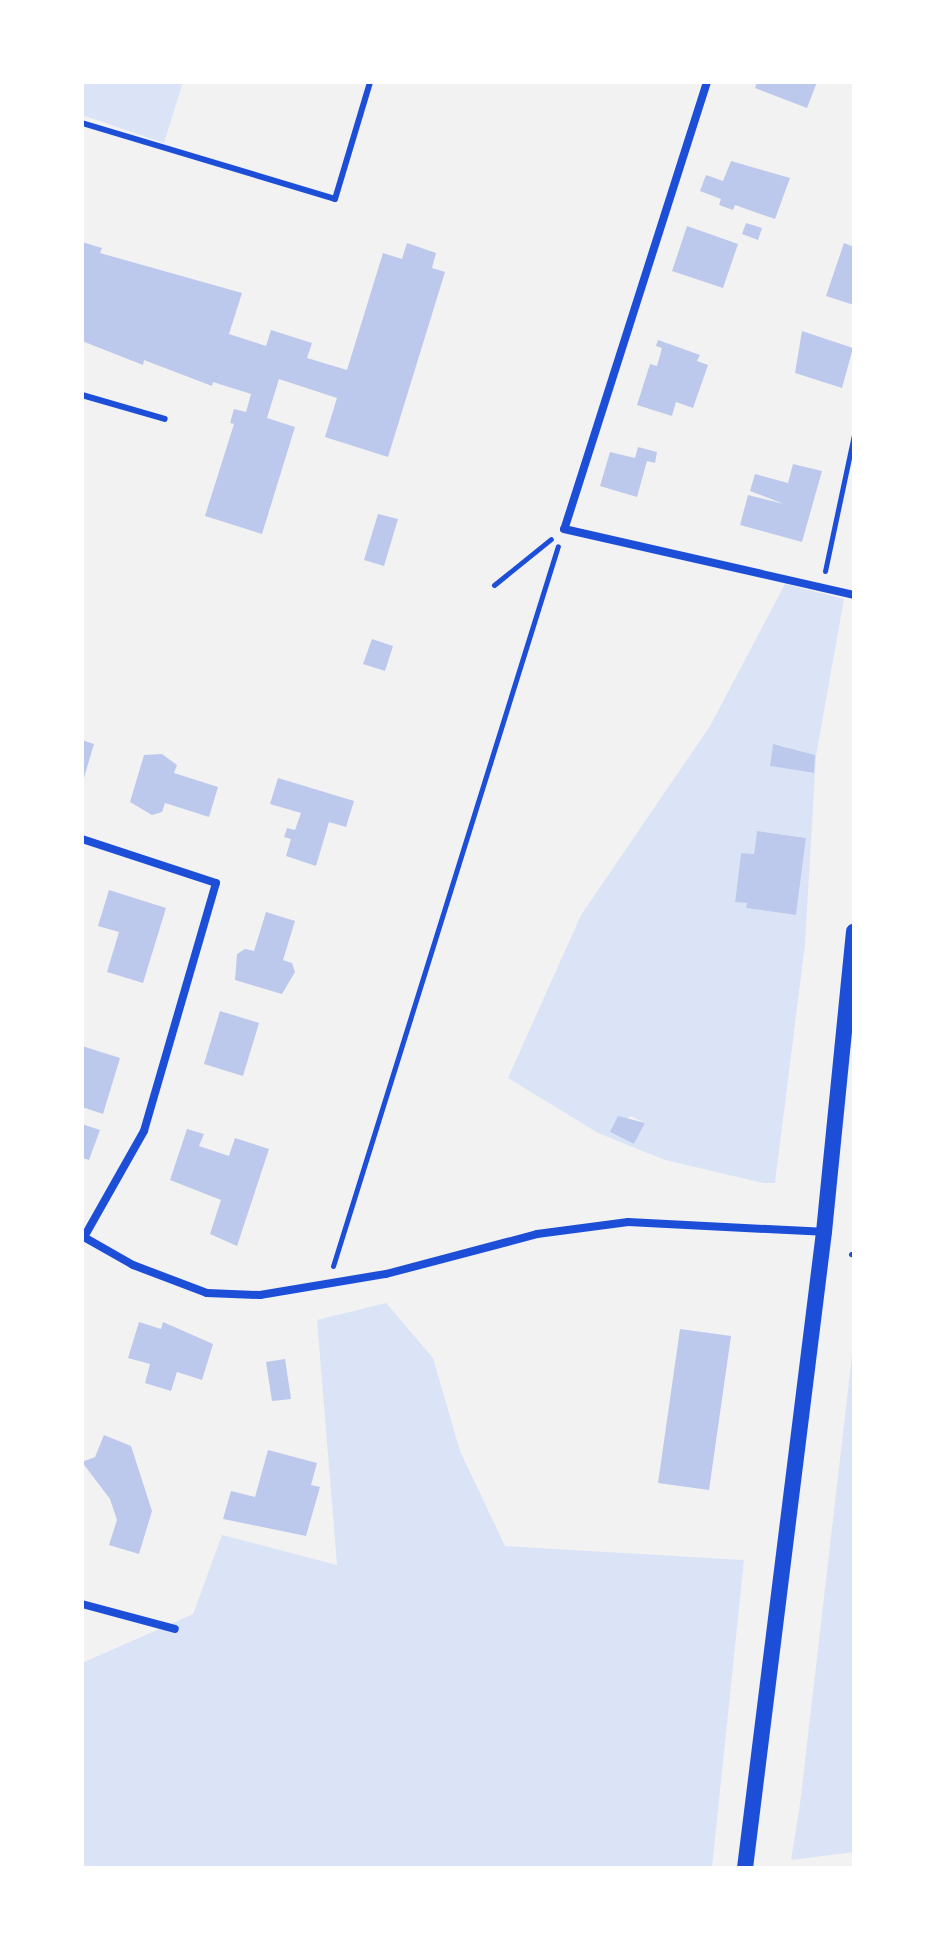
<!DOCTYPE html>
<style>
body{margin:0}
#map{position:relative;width:936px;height:1950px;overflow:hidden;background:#f2f2f2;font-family:"Open Sans",sans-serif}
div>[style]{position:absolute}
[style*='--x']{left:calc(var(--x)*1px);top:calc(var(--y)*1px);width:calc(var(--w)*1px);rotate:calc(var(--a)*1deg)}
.green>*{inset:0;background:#dbe4f7}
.building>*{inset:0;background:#bdc9ec}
.path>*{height:5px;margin:-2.5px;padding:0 2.5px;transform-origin:2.5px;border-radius:2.5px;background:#1d4ed8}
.service>*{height:6px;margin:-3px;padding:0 3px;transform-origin:3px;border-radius:3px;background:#1d4ed8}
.minor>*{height:8px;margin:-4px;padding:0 4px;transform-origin:4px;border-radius:4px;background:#1d4ed8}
.secondary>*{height:16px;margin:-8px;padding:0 8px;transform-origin:8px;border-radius:8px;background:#1d4ed8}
span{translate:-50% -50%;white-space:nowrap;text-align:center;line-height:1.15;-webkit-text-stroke:8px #fff;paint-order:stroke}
.frame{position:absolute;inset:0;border:84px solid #fff;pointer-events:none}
</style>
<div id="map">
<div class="green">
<i style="clip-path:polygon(82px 82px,183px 82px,164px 143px,82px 115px)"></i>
<i style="clip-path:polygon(evenodd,785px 584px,844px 599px,816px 756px,805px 944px,775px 1183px,763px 1183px,665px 1160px,598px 1133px,508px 1078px,581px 915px,710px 726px,785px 584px,773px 745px,787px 747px,813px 773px,770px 766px,773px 745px,785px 584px,757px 831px,806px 838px,796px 915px,747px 908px,747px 903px,735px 901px,741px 853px,754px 854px,757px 831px,785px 584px,631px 1116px,645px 1123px,634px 1144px,610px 1132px,631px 1116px)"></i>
<i style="clip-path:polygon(386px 1303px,433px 1358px,460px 1451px,505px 1546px,744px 1560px,712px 1868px,82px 1868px,82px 1663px,193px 1614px,222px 1535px,337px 1565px,317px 1320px)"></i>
<i style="clip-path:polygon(854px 1338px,854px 1852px,791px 1860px,800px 1804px)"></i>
</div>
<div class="building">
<i style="clip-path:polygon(757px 82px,817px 82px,807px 108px,755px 88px)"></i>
<i style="clip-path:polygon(731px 161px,790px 178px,775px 219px,735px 205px,733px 210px,719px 205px,721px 199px,700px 191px,706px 175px,723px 181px)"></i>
<i style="clip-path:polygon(746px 223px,762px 228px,758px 240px,742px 234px)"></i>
<i style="clip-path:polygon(687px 226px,738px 244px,723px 288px,672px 271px)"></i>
<i style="clip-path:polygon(82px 242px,102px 248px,100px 253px,242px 293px,229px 334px,266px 346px,271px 330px,312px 343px,307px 358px,347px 370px,383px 253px,402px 259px,407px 243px,436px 253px,432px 268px,445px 272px,388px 457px,325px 437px,337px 398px,279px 379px,267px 418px,295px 427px,262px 534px,205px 516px,234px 424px,230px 423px,234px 409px,246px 412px,251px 394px,213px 382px,212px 386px,144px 360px,143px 365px,82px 341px)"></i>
<i style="clip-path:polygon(844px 243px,854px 247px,854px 305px,826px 296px)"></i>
<i style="clip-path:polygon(802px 331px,853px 348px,842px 388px,795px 373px)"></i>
<i style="clip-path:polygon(658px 340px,700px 355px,697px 361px,708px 365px,693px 408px,676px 402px,672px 416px,637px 405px,650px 364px,657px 366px,662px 348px,656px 346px)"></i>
<i style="clip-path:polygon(638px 447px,657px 452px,655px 463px,647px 461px,637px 497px,600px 486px,610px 452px,635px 458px)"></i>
<i style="clip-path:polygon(793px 464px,822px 471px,802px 542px,740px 525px,748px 495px,784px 504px,750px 491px,755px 474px,788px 483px)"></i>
<i style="clip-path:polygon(378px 514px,398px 519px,384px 566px,364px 560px)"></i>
<i style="clip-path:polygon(372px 639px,393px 646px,385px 671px,363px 664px)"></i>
<i style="clip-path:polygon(82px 740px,94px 744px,83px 781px,82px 780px)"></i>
<i style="clip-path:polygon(773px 744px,815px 755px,814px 773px,770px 766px)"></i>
<i style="clip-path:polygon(162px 754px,177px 765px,174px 773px,218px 787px,209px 817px,165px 803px,162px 812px,152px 815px,130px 802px,144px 755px)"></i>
<i style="clip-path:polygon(278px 778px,354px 801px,346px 827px,329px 822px,316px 866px,286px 856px,291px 839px,284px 837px,287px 828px,295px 830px,301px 813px,270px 804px)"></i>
<i style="clip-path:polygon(757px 831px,806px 838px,796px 915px,746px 908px,747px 903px,735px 902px,741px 853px,754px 854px)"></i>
<i style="clip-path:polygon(109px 890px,166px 908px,143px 983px,107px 972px,119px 932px,98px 926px)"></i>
<i style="clip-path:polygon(266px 912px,295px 921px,283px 960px,292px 963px,295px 972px,282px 994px,235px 980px,237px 954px,245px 949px,254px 951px)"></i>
<i style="clip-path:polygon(220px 1011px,259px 1023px,243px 1076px,204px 1064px)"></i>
<i style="clip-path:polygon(82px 1046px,120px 1058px,103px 1114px,82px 1107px)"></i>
<i style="clip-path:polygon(618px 1116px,645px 1123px,634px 1144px,610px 1132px)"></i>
<i style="clip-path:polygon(82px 1124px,100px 1130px,89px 1160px,82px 1158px)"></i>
<i style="clip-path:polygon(187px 1129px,204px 1134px,199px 1146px,229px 1156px,235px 1138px,269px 1149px,237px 1246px,210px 1234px,221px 1200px,170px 1180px)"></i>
<i style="clip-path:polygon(139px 1322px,161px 1329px,163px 1322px,213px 1344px,202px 1380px,177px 1372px,171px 1391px,145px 1383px,150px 1364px,128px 1358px)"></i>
<i style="clip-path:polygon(680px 1329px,731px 1336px,709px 1490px,658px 1483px)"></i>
<i style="clip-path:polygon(285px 1359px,291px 1399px,272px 1401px,266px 1362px)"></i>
<i style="clip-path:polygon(104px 1435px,131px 1446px,152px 1511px,139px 1554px,109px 1545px,117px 1520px,110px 1499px,82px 1462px,95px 1457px)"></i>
<i style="clip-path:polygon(268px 1450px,317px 1463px,311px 1485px,320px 1487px,306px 1536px,223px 1519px,231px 1491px,255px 1497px)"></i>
</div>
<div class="path">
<i style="--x:825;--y:571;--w:139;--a:-78"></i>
<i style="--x:494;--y:585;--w:73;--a:-38.9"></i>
<i style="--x:851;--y:1254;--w:3;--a:18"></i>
<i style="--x:333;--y:1266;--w:754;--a:-72.65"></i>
</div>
<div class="service">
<i style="--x:82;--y:123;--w:264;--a:16.7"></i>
<i style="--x:335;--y:199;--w:122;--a:-73.3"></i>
<i style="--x:82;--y:395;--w:86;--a:16.1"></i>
</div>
<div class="minor">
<i style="--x:707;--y:82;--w:469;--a:107.7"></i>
<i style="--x:564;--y:529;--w:297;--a:12.8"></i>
<i style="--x:82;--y:839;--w:141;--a:18.2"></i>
<i style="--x:216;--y:883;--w:258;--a:106.2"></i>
<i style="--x:144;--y:1131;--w:122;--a:119.5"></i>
<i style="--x:82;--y:1236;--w:59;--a:29.6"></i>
<i style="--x:133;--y:1265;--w:79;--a:20.7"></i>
<i style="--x:207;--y:1293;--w:53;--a:2.2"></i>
<i style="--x:260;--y:1295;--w:128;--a:-9.5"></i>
<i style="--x:386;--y:1274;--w:156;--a:-14.8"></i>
<i style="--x:537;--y:1234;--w:92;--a:-7.5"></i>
<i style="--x:628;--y:1222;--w:195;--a:2.9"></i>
<i style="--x:82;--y:1604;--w:96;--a:15"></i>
</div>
<div class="secondary">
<i style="--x:745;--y:1868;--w:641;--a:-82.92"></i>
<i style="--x:824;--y:1232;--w:302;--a:-84.3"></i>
</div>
<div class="frame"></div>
</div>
